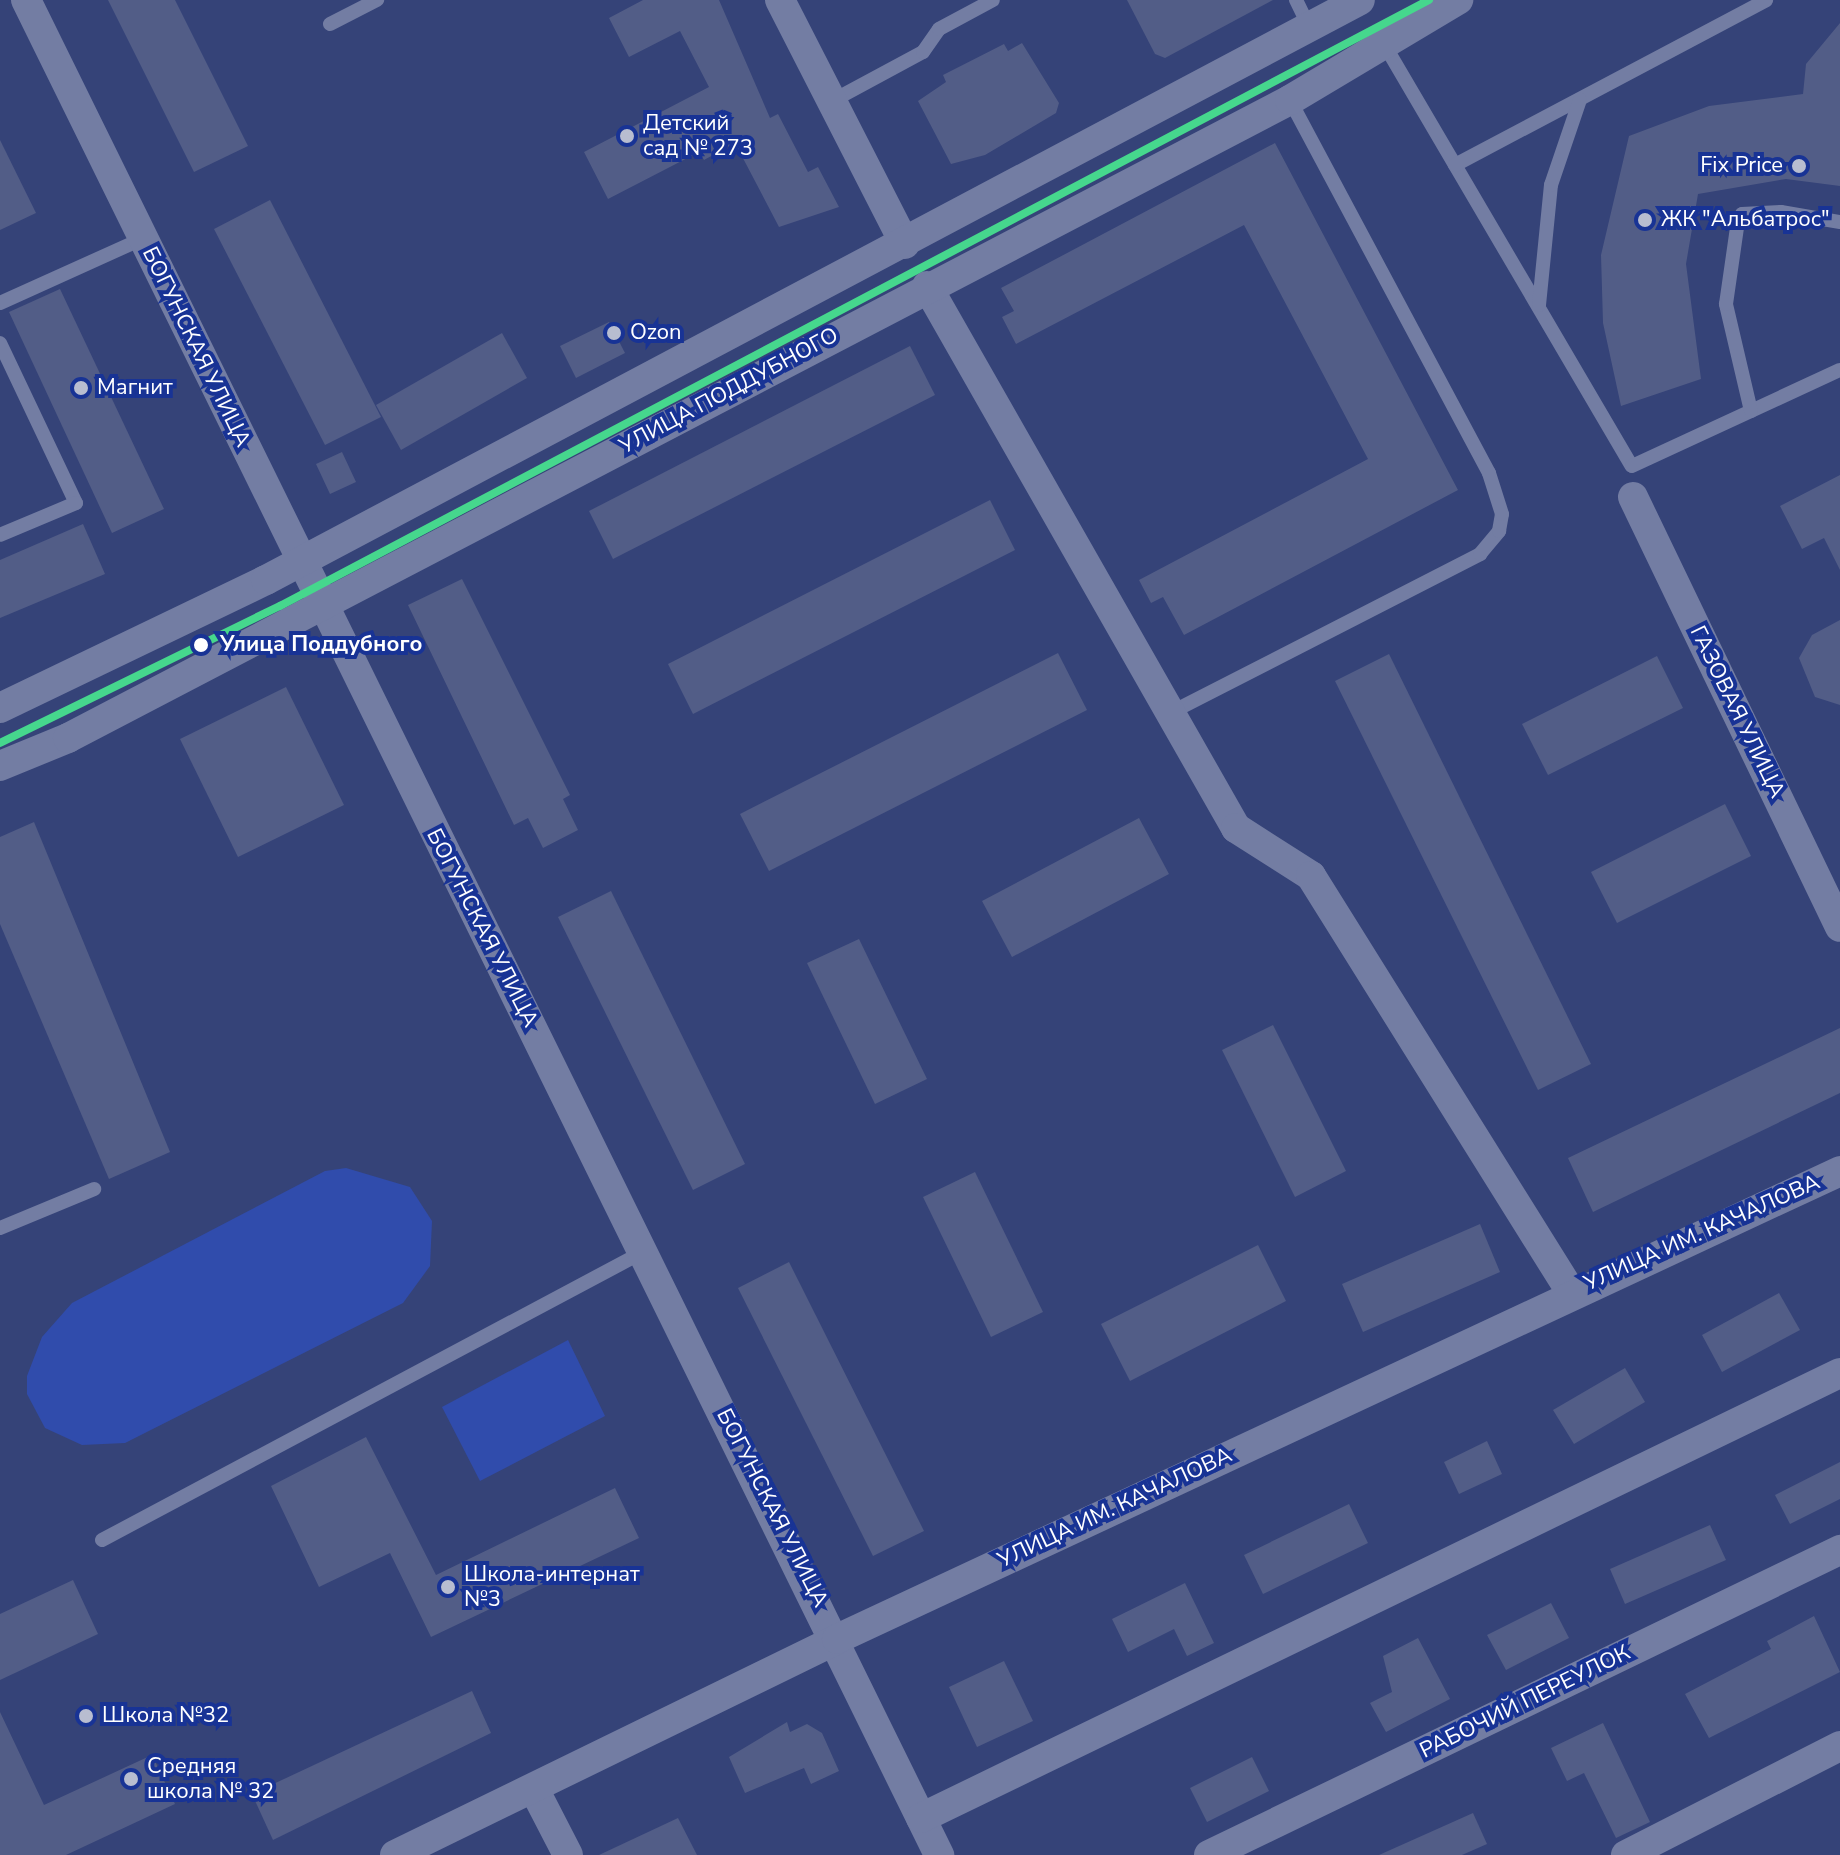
<!DOCTYPE html>
<meta charset="utf-8">
<style>
body{margin:0}
#map{position:relative;width:1840px;height:1855px;overflow:hidden;background:#354378;font-family:"Nunito Sans",sans-serif}
div>[style]{position:absolute}
[style*='--x']{left:calc(var(--x)*1px);top:calc(var(--y)*1px);width:calc(var(--w)*1px);rotate:calc(var(--a)*1deg)}
.green>*{inset:0;background:#304cac}
.building>*{inset:0;background:#525d87}
.service>*{height:14px;margin:-7px;padding:0 7px;transform-origin:7px;border-radius:7px;background:#737da3}
.minor>*{height:30px;margin:-15px;padding:0 15px;transform-origin:15px;border-radius:15px;background:#737da3}
.tram-1>*{height:8px;margin:-4px;padding:0 4px;transform-origin:4px;border-radius:4px;background:#46d78d}
.dots>*{width:22px;height:22px;translate:-50% -50%;box-sizing:border-box;border:4px solid #183395;border-radius:50%}
span{translate:-50% -50%;white-space:nowrap;text-align:center;line-height:1.15;-webkit-text-stroke:8px #183395;paint-order:stroke}
.poi-label{font-size:22px;color:#fff}
.left{translate:0 -50%;text-align:left}
.right{translate:-100% -50%;text-align:right}
.street-label{font-size:22px;color:#fff}
.stop-label{font-size:22px;color:#fff;font-weight:700}
</style>
<div id="map">
<div class="green">
<i style="clip-path:polygon(346px 1168px,410px 1187px,432px 1221px,430px 1266px,403px 1303px,125px 1443px,82px 1445px,45px 1428px,27px 1394px,27px 1376px,42px 1337px,72px 1303px,325px 1171px)"></i>
<i style="clip-path:polygon(568px 1340px,605px 1416px,480px 1481px,442px 1407px)"></i>
</div>
<div class="building">
<i style="clip-path:polygon(108px 0,175px 0,248px 146px,194px 172px)"></i>
<i style="clip-path:polygon(643px 0,719px 0,770px 118px,778px 114px,808px 172px,818px 167px,839px 207px,779px 227px,735px 143px,704px 160px,699px 152px,608px 199px,584px 152px,709px 87px,680px 31px,629px 57px,609px 18px)"></i>
<i style="clip-path:polygon(1127px 0,1273px 0,1165px 58px,1155px 54px)"></i>
<i style="clip-path:polygon(1840px 23px,1840px 186px,1786px 179px,1698px 194px,1686px 264px,1701px 379px,1621px 406px,1603px 323px,1601px 255px,1629px 136px,1709px 106px,1803px 94px,1806px 64px)"></i>
<i style="clip-path:polygon(1022px 43px,1059px 103px,1056px 113px,985px 155px,951px 164px,918px 101px,946px 82px,943px 75px,1004px 44px,1008px 51px)"></i>
<i style="clip-path:polygon(0 140px,36px 213px,0 230px)"></i>
<i style="clip-path:polygon(1275px 143px,1458px 490px,1184px 635px,1163px 597px,1151px 603px,1139px 580px,1368px 459px,1244px 225px,1016px 344px,1002px 317px,1014px 311px,1001px 288px)"></i>
<i style="clip-path:polygon(270px 200px,381px 417px,325px 445px,214px 229px)"></i>
<i style="clip-path:polygon(60px 289px,164px 509px,112px 533px,9px 312px)"></i>
<i style="clip-path:polygon(609px 322px,625px 353px,576px 378px,560px 346px)"></i>
<i style="clip-path:polygon(502px 333px,527px 378px,401px 450px,376px 405px)"></i>
<i style="clip-path:polygon(910px 346px,935px 395px,613px 559px,589px 511px)"></i>
<i style="clip-path:polygon(342px 452px,356px 482px,330px 494px,316px 464px)"></i>
<i style="clip-path:polygon(1840px 475px,1840px 570px,1824px 538px,1802px 549px,1780px 506px)"></i>
<i style="clip-path:polygon(990px 500px,1015px 550px,693px 714px,668px 664px)"></i>
<i style="clip-path:polygon(83px 524px,105px 574px,0 618px,0 560px)"></i>
<i style="clip-path:polygon(462px 579px,570px 795px,563px 799px,578px 830px,543px 848px,528px 818px,514px 825px,408px 605px)"></i>
<i style="clip-path:polygon(1840px 620px,1840px 705px,1815px 697px,1799px 658px,1812px 635px)"></i>
<i style="clip-path:polygon(1058px 653px,1087px 710px,769px 871px,740px 814px)"></i>
<i style="clip-path:polygon(1389px 654px,1591px 1064px,1538px 1090px,1335px 681px)"></i>
<i style="clip-path:polygon(1657px 656px,1683px 708px,1548px 775px,1522px 724px)"></i>
<i style="clip-path:polygon(286px 687px,344px 805px,238px 857px,180px 739px)"></i>
<i style="clip-path:polygon(1725px 804px,1751px 856px,1617px 923px,1591px 872px)"></i>
<i style="clip-path:polygon(1139px 818px,1169px 874px,1012px 957px,982px 901px)"></i>
<i style="clip-path:polygon(34px 822px,170px 1152px,109px 1179px,0 924px,0 837px)"></i>
<i style="clip-path:polygon(611px 891px,745px 1164px,693px 1190px,558px 917px)"></i>
<i style="clip-path:polygon(859px 939px,927px 1079px,875px 1104px,807px 963px)"></i>
<i style="clip-path:polygon(1273px 1025px,1346px 1171px,1295px 1197px,1222px 1050px)"></i>
<i style="clip-path:polygon(1840px 1028px,1840px 1093px,1593px 1212px,1568px 1158px)"></i>
<i style="clip-path:polygon(975px 1172px,1043px 1312px,991px 1337px,923px 1197px)"></i>
<i style="clip-path:polygon(1480px 1224px,1500px 1272px,1363px 1332px,1342px 1284px)"></i>
<i style="clip-path:polygon(1258px 1245px,1286px 1301px,1130px 1381px,1101px 1324px)"></i>
<i style="clip-path:polygon(789px 1262px,924px 1531px,873px 1556px,738px 1288px)"></i>
<i style="clip-path:polygon(1779px 1293px,1800px 1330px,1722px 1372px,1702px 1335px)"></i>
<i style="clip-path:polygon(1625px 1368px,1645px 1402px,1574px 1444px,1553px 1410px)"></i>
<i style="clip-path:polygon(366px 1437px,436px 1575px,615px 1488px,639px 1538px,431px 1637px,390px 1553px,319px 1587px,271px 1486px)"></i>
<i style="clip-path:polygon(1487px 1441px,1502px 1474px,1459px 1494px,1444px 1462px)"></i>
<i style="clip-path:polygon(1840px 1462px,1840px 1499px,1790px 1524px,1775px 1495px)"></i>
<i style="clip-path:polygon(1349px 1504px,1368px 1543px,1263px 1594px,1244px 1555px)"></i>
<i style="clip-path:polygon(1710px 1525px,1726px 1560px,1625px 1604px,1610px 1569px)"></i>
<i style="clip-path:polygon(73px 1580px,98px 1634px,0 1680px,0 1614px)"></i>
<i style="clip-path:polygon(1185px 1583px,1214px 1643px,1187px 1656px,1174px 1629px,1128px 1652px,1112px 1619px)"></i>
<i style="clip-path:polygon(1551px 1603px,1569px 1638px,1506px 1670px,1487px 1635px)"></i>
<i style="clip-path:polygon(1814px 1616px,1840px 1672px,1709px 1738px,1685px 1694px,1771px 1649px,1767px 1641px)"></i>
<i style="clip-path:polygon(1418px 1638px,1450px 1699px,1386px 1732px,1370px 1703px,1392px 1692px,1383px 1656px)"></i>
<i style="clip-path:polygon(1004px 1661px,1033px 1721px,977px 1747px,949px 1687px)"></i>
<i style="clip-path:polygon(472px 1691px,491px 1733px,273px 1840px,252px 1794px)"></i>
<i style="clip-path:polygon(0 1712px,44px 1805px,152px 1755px,175px 1804px,66px 1855px,0 1855px)"></i>
<i style="clip-path:polygon(787px 1722px,790px 1732px,807px 1724px,822px 1733px,839px 1771px,811px 1784px,804px 1768px,745px 1793px,729px 1757px)"></i>
<i style="clip-path:polygon(1603px 1723px,1650px 1822px,1616px 1838px,1584px 1773px,1567px 1781px,1551px 1748px)"></i>
<i style="clip-path:polygon(1252px 1757px,1269px 1791px,1207px 1822px,1190px 1788px)"></i>
<i style="clip-path:polygon(1473px 1813px,1487px 1844px,1462px 1855px,1379px 1855px)"></i>
<i style="clip-path:polygon(678px 1818px,697px 1855px,599px 1855px)"></i>
</div>
<div class="service">
<i style="--x:1296;--y:0;--w:30;--a:64"></i>
<i style="--x:330;--y:24;--w:53;--a:-27.1"></i>
<i style="--x:1384;--y:44;--w:489;--a:59.6"></i>
<i style="--x:1632;--y:466;--w:229;--a:-24.8"></i>
<i style="--x:832;--y:101;--w:103;--a:-28.3"></i>
<i style="--x:923;--y:52;--w:28;--a:-55"></i>
<i style="--x:939;--y:29;--w:61;--a:-28.2"></i>
<i style="--x:1455;--y:165;--w:352;--a:-27.9"></i>
<i style="--x:0;--y:303;--w:156;--a:-24.3"></i>
<i style="--x:1539;--y:305;--w:121;--a:-84.3"></i>
<i style="--x:1551;--y:185;--w:90;--a:-71.2"></i>
<i style="--x:0;--y:343;--w:177;--a:64.6"></i>
<i style="--x:76;--y:503;--w:82;--a:157.2"></i>
<i style="--x:1751;--y:411;--w:110;--a:-103.2"></i>
<i style="--x:1726;--y:304;--w:84;--a:-81.8"></i>
<i style="--x:1738;--y:221;--w:8;--a:-60"></i>
<i style="--x:1742;--y:214;--w:39;--a:-3"></i>
<i style="--x:1781;--y:212;--w:60;--a:9.6"></i>
<i style="--x:1168;--y:714;--w:351;--a:-27.1"></i>
<i style="--x:1480;--y:554;--w:30;--a:-50"></i>
<i style="--x:1499;--y:531;--w:17;--a:-80"></i>
<i style="--x:1502;--y:514;--w:43;--a:-107.6"></i>
<i style="--x:1489;--y:473;--w:423;--a:-118.1"></i>
<i style="--x:0;--y:1228;--w:102;--a:-22.5"></i>
<i style="--x:102;--y:1540;--w:613;--a:-28.03"></i>
</div>
<div class="minor">
<i style="--x:26;--y:0;--w:2068;--a:63.79"></i>
<i style="--x:780;--y:0;--w:274;--a:62.9"></i>
<i style="--x:927;--y:286;--w:624;--a:60.31"></i>
<i style="--x:1236;--y:828;--w:89;--a:32.6"></i>
<i style="--x:1311;--y:876;--w:491;--a:58"></i>
<i style="--x:1633;--y:497;--w:477;--a:64.3"></i>
<i style="--x:0;--y:708;--w:295;--a:-25.7"></i>
<i style="--x:266;--y:580;--w:1238;--a:-27.93"></i>
<i style="--x:0;--y:766;--w:74;--a:-22.4"></i>
<i style="--x:68;--y:738;--w:1379;--a:-27.57"></i>
<i style="--x:1290;--y:100;--w:196;--a:-30.8"></i>
<i style="--x:534;--y:1789;--w:74;--a:62.7"></i>
<i style="--x:921;--y:1818;--w:1021;--a:-25.84"></i>
<i style="--x:395;--y:1855;--w:492;--a:-26"></i>
<i style="--x:837;--y:1639;--w:1107;--a:-25.01"></i>
<i style="--x:1209;--y:1855;--w:701;--a:-25.8"></i>
<i style="--x:1626;--y:1855;--w:240;--a:-27"></i>
</div>
<div class="tram-1">
<i style="--x:0;--y:743;--w:312;--a:-26.1"></i>
<i style="--x:280;--y:606;--w:1299;--a:-27.81"></i>
</div>
<div class="dots">
<i style="left:627px;top:136px;background:#b8bdd0"></i>
<i style="left:1799px;top:166px;background:#b8bdd0"></i>
<i style="left:1645px;top:220px;background:#b8bdd0"></i>
<i style="left:614px;top:333px;background:#b8bdd0"></i>
<i style="left:81px;top:388px;background:#b8bdd0"></i>
<i style="left:201px;top:645px;background:#fff"></i>
<i style="left:448px;top:1587px;background:#b8bdd0"></i>
<i style="left:86px;top:1716px;background:#b8bdd0"></i>
<i style="left:131px;top:1779px;background:#b8bdd0"></i>
</div>
<div class="poi-label">
<span class="left" style="left:643px;top:136px">Детский<br>сад № 273</span>
<span class="right" style="left:1783px;top:166px">Fix Price</span>
<span class="left" style="left:1661px;top:220px">ЖК "Альбатрос"</span>
<span class="left" style="left:630px;top:333px">Ozon</span>
<span class="left" style="left:97px;top:388px">Магнит</span>
<span class="left" style="left:464px;top:1587px">Школа-интернат<br>№3</span>
<span class="left" style="left:102px;top:1716px">Школа №32</span>
<span class="left" style="left:147px;top:1779px">Средняя<br>школа № 32</span>
</div>
<div class="street-label">
<span style="left:196px;top:347px;rotate:64deg">БОГУНСКАЯ УЛИЦА</span>
<span style="left:729px;top:391px;rotate:-28deg">УЛИЦА ПОДДУБНОГО</span>
<span style="left:1737px;top:712px;rotate:64deg">ГАЗОВАЯ УЛИЦА</span>
<span style="left:482px;top:928px;rotate:63deg">БОГУНСКАЯ УЛИЦА</span>
<span style="left:1702px;top:1233px;rotate:-24deg">УЛИЦА ИМ. КАЧАЛОВА</span>
<span style="left:772px;top:1508px;rotate:63deg">БОГУНСКАЯ УЛИЦА</span>
<span style="left:1115px;top:1508px;rotate:-25deg">УЛИЦА ИМ. КАЧАЛОВА</span>
<span style="left:1525px;top:1702px;rotate:-26deg">РАБОЧИЙ ПЕРЕУЛОК</span>
</div>
<div class="stop-label">
<span class="left" style="left:220px;top:645px">Улица Поддубного</span>
</div>
</div>
